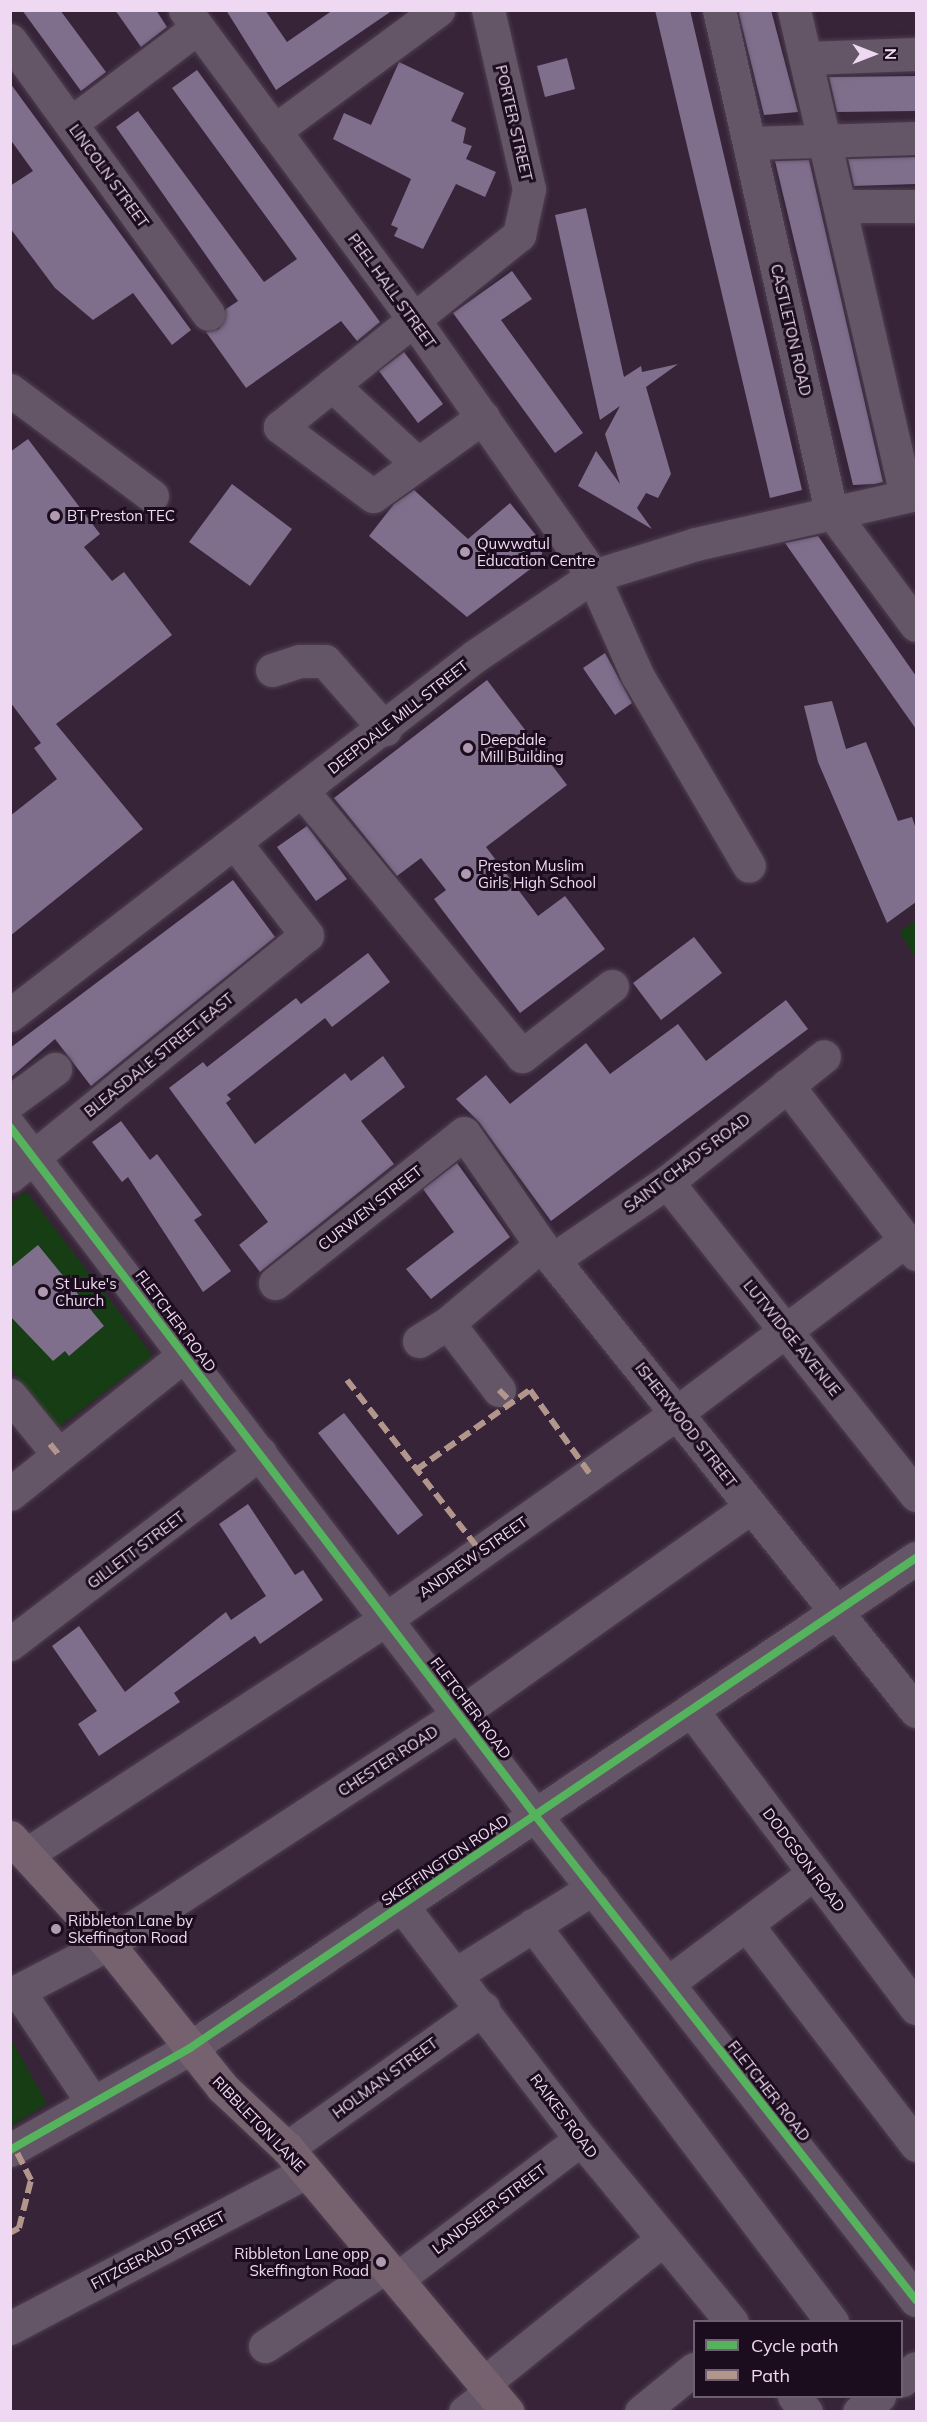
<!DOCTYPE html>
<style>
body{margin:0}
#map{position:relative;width:927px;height:2422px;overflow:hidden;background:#372439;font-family:Mulish,sans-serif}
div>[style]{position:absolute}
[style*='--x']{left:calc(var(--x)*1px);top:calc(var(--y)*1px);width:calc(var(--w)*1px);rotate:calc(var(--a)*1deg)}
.green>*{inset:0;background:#163d13}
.building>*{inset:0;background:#806e8d}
.roads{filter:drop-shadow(0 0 2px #4f3f51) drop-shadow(0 0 2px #4f3f51)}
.minor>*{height:33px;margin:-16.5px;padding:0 16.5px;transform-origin:16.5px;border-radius:16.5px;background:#645666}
.major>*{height:33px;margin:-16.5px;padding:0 16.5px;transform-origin:16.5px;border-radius:16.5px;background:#76626f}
.quiet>*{height:6px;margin-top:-3px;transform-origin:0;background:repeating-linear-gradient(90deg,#b2968c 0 12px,transparent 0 18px)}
.cycleway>*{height:8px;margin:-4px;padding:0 4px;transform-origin:4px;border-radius:4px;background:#56b35d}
.dots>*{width:16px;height:16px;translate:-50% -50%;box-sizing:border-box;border:3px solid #1c0d1e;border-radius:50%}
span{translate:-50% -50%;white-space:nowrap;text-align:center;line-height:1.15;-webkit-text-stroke:6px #1c0d1e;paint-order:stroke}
.street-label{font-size:15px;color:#efd9f2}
.poi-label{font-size:15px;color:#efd9f2}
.left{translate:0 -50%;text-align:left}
.right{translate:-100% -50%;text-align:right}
.frame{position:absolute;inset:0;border:12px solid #efd9f2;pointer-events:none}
.legend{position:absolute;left:693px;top:2320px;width:210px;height:78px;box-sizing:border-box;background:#1c0d1e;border:2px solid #705f73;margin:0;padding:8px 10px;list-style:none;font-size:18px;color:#efd9f2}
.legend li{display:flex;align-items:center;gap:12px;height:30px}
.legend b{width:30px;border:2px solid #705f73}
.north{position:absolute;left:843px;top:24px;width:60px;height:60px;-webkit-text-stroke:4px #1c0d1e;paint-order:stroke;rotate:90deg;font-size:16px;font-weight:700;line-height:24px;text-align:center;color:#efd9f2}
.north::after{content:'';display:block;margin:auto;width:21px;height:27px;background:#efd9f2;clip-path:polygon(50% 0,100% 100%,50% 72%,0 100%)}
</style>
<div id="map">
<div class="green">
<i style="clip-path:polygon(916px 920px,916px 958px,899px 932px)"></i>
<i style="clip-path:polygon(26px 1191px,153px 1356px,57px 1428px,11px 1369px,11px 1203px)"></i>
<i style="clip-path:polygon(11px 2039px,47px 2104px,11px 2126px,10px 2126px)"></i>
</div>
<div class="building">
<i style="clip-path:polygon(22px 10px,60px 10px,106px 72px,81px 91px)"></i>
<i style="clip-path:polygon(115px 10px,156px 10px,167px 27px,141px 47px)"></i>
<i style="clip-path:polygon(226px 10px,265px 10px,287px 42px,333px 10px,393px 10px,276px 90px)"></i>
<i style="clip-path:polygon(655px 10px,690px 10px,802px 490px,770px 498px)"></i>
<i style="clip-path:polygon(738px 10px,771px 10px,798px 112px,764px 115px)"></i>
<i style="clip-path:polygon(567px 58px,575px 89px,545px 97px,537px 66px)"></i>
<i style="clip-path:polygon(399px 62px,464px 93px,451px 121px,466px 128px,463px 143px,472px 146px,466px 159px,496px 172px,485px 197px,456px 184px,423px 249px,394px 236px,398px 228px,391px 225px,411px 179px,333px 139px,344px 113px,371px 125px)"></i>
<i style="clip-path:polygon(197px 70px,380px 322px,357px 341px,341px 321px,246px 388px,206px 332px,219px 329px,226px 309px,238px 301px,116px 127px,138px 111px,264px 282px,297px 259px,172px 88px)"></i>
<i style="clip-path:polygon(916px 76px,916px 111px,837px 112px,829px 77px)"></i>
<i style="clip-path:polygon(10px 83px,191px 330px,172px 345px,133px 293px,93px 320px,55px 288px,10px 228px,10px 186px,33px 171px,10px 139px)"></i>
<i style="clip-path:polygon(916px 157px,916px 184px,854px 186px,848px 159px)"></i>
<i style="clip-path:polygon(809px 160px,883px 482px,875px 484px,853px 485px,775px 161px)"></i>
<i style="clip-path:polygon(586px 208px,624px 377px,641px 366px,642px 372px,678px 364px,646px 387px,671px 474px,658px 498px,646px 493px,637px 508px,652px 529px,578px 486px,596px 451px,620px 484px,605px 434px,620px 406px,600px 420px,555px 215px)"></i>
<i style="clip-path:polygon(512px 271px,532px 299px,501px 320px,583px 433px,555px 453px,453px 313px)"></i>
<i style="clip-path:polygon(404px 352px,443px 404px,418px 423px,379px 371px)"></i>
<i style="clip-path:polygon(28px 439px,100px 534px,84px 547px,112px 581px,124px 572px,172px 635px,56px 724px,143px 829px,10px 936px,10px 816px,57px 779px,34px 748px,41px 743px,10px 702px,10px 452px)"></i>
<i style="clip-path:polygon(232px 484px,292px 529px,250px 586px,189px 542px)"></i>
<i style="clip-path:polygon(414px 490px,468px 539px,510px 503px,543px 544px,541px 561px,467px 617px,369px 536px,394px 504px)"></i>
<i style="clip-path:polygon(818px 536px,916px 676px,916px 729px,785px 543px)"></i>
<i style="clip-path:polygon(605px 653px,632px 703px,615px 715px,583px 668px)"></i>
<i style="clip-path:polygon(487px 680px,567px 785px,486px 847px,538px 916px,565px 896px,605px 949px,520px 1013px,434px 899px,446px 890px,421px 858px,397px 876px,334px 798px)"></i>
<i style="clip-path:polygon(832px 701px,846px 749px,866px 742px,898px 821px,912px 817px,916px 829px,916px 902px,887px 923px,818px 762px,804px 706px)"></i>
<i style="clip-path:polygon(307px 826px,347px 879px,316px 901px,277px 847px)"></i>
<i style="clip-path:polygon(233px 880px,275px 937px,91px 1086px,55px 1039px,10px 1078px,10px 1048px)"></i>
<i style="clip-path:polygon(694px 937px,722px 973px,661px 1020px,633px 983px)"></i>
<i style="clip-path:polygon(368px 953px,390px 982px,332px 1027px,325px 1018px,227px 1095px,231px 1099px,226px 1103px,255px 1144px,345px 1073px,351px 1081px,383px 1056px,405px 1087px,361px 1121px,394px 1164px,260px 1272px,239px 1245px,268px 1222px,169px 1088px,203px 1062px,207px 1067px,296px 998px,301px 1004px)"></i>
<i style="clip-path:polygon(786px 1000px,808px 1029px,551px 1221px,479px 1122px,456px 1099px,486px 1075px,510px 1104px,586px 1043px,610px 1074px,678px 1024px,706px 1061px)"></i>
<i style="clip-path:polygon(121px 1121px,150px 1160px,157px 1154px,202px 1215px,194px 1220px,231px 1271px,203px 1292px,128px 1177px,122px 1182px,92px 1142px)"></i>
<i style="clip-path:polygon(457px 1163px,510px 1237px,431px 1299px,406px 1269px,454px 1232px,423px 1189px)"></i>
<i style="clip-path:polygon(38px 1245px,104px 1326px,69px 1356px,65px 1351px,53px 1361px,10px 1316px,10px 1268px)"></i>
<i style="clip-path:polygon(344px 1413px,423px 1515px,398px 1535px,318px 1433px)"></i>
<i style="clip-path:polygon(248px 1504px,295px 1575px,303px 1570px,323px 1600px,260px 1644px,255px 1636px,174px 1693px,180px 1702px,99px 1756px,78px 1724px,97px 1711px,52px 1646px,79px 1626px,125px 1692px,226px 1612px,231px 1620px,266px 1596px,219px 1524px)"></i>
</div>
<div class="roads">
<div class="minor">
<i style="--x:185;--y:10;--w:385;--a:53.5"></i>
<i style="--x:414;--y:320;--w:312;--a:55"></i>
<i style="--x:593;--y:576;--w:108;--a:66"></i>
<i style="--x:637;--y:675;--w:221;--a:59.6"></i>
<i style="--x:719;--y:10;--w:513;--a:77.4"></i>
<i style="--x:831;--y:511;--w:142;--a:53.3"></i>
<i style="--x:794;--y:10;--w:498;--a:77"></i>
<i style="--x:10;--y:40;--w:338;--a:54.1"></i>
<i style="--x:806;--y:58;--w:110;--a:-2.1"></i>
<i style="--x:71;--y:123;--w:158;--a:-37"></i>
<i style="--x:274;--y:131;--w:204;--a:-36.4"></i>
<i style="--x:749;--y:143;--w:167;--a:-1.7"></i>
<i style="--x:840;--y:206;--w:76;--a:0"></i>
<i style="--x:332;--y:385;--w:115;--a:42.5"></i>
<i style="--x:10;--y:390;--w:177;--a:36.7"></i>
<i style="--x:483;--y:417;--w:135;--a:144.3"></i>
<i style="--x:373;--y:496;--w:116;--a:-143.4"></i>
<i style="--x:280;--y:427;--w:307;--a:-38.8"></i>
<i style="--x:519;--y:235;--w:47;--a:-77.7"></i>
<i style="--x:529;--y:189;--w:184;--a:-102.9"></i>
<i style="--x:272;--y:670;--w:29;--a:-18"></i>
<i style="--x:300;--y:661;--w:25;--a:0"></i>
<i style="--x:325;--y:661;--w:91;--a:48.6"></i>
<i style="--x:303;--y:792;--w:343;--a:50.3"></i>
<i style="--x:522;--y:1056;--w:114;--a:-37.9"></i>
<i style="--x:10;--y:1015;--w:587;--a:-37.67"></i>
<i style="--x:475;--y:656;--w:143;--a:-34.1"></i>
<i style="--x:593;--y:576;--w:108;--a:-17.3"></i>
<i style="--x:696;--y:544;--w:226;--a:-12.8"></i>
<i style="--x:787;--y:1085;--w:213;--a:52.6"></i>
<i style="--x:10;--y:1102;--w:56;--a:-36.3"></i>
<i style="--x:10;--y:1127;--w:865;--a:52.65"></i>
<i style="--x:535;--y:1815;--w:617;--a:51.85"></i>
<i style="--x:10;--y:1176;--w:382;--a:-39.1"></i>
<i style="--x:307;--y:935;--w:117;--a:-128"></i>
<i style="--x:667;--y:1182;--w:400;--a:51.5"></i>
<i style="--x:555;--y:1258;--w:135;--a:-34.2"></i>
<i style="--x:667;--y:1182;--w:201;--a:-38.7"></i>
<i style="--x:275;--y:1283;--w:241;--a:-38.4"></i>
<i style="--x:464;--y:1133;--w:136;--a:55.5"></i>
<i style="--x:541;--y:1245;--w:598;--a:51.18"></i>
<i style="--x:419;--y:1341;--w:34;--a:-32"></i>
<i style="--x:499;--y:1390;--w:84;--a:-127.3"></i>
<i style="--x:448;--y:1323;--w:121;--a:-40"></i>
<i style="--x:10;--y:1395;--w:63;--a:50.8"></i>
<i style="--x:10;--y:1494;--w:223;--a:-38.6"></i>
<i style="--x:10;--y:1644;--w:315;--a:-37.4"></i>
<i style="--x:692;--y:1711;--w:372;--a:53"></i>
<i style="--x:27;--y:1854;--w:429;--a:-33.2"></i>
<i style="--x:386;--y:1619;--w:354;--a:-35.3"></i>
<i style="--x:675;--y:1414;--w:289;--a:-37"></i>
<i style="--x:402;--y:1906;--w:294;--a:52.5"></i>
<i style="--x:581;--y:2139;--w:237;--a:50.5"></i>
<i style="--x:746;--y:1924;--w:279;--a:52.4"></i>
<i style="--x:533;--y:1925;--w:497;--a:53"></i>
<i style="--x:456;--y:1974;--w:162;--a:-32.1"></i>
<i style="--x:668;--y:1983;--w:183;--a:-37"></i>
<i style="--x:19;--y:1992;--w:132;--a:56.4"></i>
<i style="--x:10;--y:1995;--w:110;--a:-27.5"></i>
<i style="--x:108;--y:1944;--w:418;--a:-33.2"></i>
<i style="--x:458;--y:1715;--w:359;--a:-35.4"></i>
<i style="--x:287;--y:2148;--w:241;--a:-35.5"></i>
<i style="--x:10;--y:2150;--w:207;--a:-29.5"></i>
<i style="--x:190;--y:2048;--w:876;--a:-34.02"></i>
<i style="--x:397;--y:2279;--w:231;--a:-37.3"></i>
<i style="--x:10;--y:2328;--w:335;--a:-27.8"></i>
<i style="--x:265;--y:2346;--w:144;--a:-33.4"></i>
<i style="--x:902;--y:2380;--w:18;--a:-41"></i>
<i style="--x:484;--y:2383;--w:230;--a:-38.8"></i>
<i style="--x:794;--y:2396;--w:20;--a:53"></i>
<i style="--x:465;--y:2412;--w:33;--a:-38"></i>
<i style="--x:641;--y:2412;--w:68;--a:-39.1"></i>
<i style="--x:859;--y:2412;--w:26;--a:-39"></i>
</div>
<div class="major">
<i style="--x:10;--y:1837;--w:145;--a:47.5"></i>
<i style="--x:108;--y:1944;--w:183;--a:51.4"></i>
<i style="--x:222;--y:2087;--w:89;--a:43.2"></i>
<i style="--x:287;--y:2148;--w:344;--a:50.1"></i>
</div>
</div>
<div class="quiet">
<i style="--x:347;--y:1380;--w:218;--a:52.1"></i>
<i style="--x:499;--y:1390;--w:18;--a:45"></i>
<i style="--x:50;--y:1444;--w:14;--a:51"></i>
<i style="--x:416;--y:1470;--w:139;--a:-35.1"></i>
<i style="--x:530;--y:1390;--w:103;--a:54.5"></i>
<i style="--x:10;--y:2233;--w:10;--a:-29"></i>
<i style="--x:19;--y:2228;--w:49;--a:-76"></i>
<i style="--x:31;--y:2180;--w:36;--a:-117"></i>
</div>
<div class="cycleway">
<i style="--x:10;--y:1127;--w:865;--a:52.65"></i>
<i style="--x:535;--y:1815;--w:617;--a:51.85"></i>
<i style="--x:10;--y:2150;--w:207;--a:-29.5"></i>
<i style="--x:190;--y:2048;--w:876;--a:-34.02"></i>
</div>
<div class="dots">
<i style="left:55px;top:516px;background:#af9ab1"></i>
<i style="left:465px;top:552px;background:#af9ab1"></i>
<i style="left:468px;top:748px;background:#af9ab1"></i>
<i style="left:466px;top:874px;background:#af9ab1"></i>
<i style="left:43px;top:1292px;background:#af9ab1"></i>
<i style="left:56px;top:1929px;background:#af9ab1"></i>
<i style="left:381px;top:2262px;background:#af9ab1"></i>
</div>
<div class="street-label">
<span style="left:514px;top:123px;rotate:77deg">PORTER STREET</span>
<span style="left:109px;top:176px;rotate:54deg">LINCOLN STREET</span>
<span style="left:392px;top:291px;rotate:54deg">PEEL HALL STREET</span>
<span style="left:791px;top:330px;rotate:77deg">CASTLETON ROAD</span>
<span style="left:398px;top:717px;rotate:-38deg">DEEPDALE MILL STREET</span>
<span style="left:159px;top:1055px;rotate:-39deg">BLEASDALE STREET EAST</span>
<span style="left:687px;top:1163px;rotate:-37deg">SAINT CHAD'S ROAD</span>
<span style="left:370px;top:1208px;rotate:-38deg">CURWEN STREET</span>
<span style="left:176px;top:1321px;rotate:53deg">FLETCHER ROAD</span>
<span style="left:792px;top:1338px;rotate:51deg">LUTWIDGE AVENUE</span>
<span style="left:686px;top:1425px;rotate:52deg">ISHERWOOD STREET</span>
<span style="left:136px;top:1550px;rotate:-37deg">GILLETT STREET</span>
<span style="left:473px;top:1557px;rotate:-35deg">ANDREW STREET</span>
<span style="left:471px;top:1708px;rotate:53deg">FLETCHER ROAD</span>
<span style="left:388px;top:1761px;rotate:-33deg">CHESTER ROAD</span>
<span style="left:445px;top:1860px;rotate:-34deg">SKEFFINGTON ROAD</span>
<span style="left:804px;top:1860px;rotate:53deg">DODGSON ROAD</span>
<span style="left:385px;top:2078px;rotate:-36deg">HOLMAN STREET</span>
<span style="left:769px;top:2091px;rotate:52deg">FLETCHER ROAD</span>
<span style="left:564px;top:2116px;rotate:53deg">RAIKES ROAD</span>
<span style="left:259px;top:2124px;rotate:46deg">RIBBLETON LANE</span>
<span style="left:489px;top:2209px;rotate:-37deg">LANDSEER STREET</span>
<span style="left:158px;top:2250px;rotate:-28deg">FITZGERALD STREET</span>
</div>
<div class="poi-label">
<span class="left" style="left:67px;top:516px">BT Preston TEC</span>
<span class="left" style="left:477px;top:552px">Quwwatul<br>Education Centre</span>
<span class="left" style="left:480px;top:748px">Deepdale<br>Mill Building</span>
<span class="left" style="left:478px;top:874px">Preston Muslim<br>Girls High School</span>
<span class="left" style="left:55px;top:1292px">St Luke's<br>Church</span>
<span class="left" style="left:68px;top:1929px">Ribbleton Lane by<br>Skeffington Road</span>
<span class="right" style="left:369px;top:2262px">Ribbleton Lane opp<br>Skeffington Road</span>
</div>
<div class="frame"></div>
<ul class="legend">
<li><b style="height:8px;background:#56b35d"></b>Cycle path</li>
<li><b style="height:8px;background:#b2968c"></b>Path</li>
</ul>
<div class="north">N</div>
</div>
